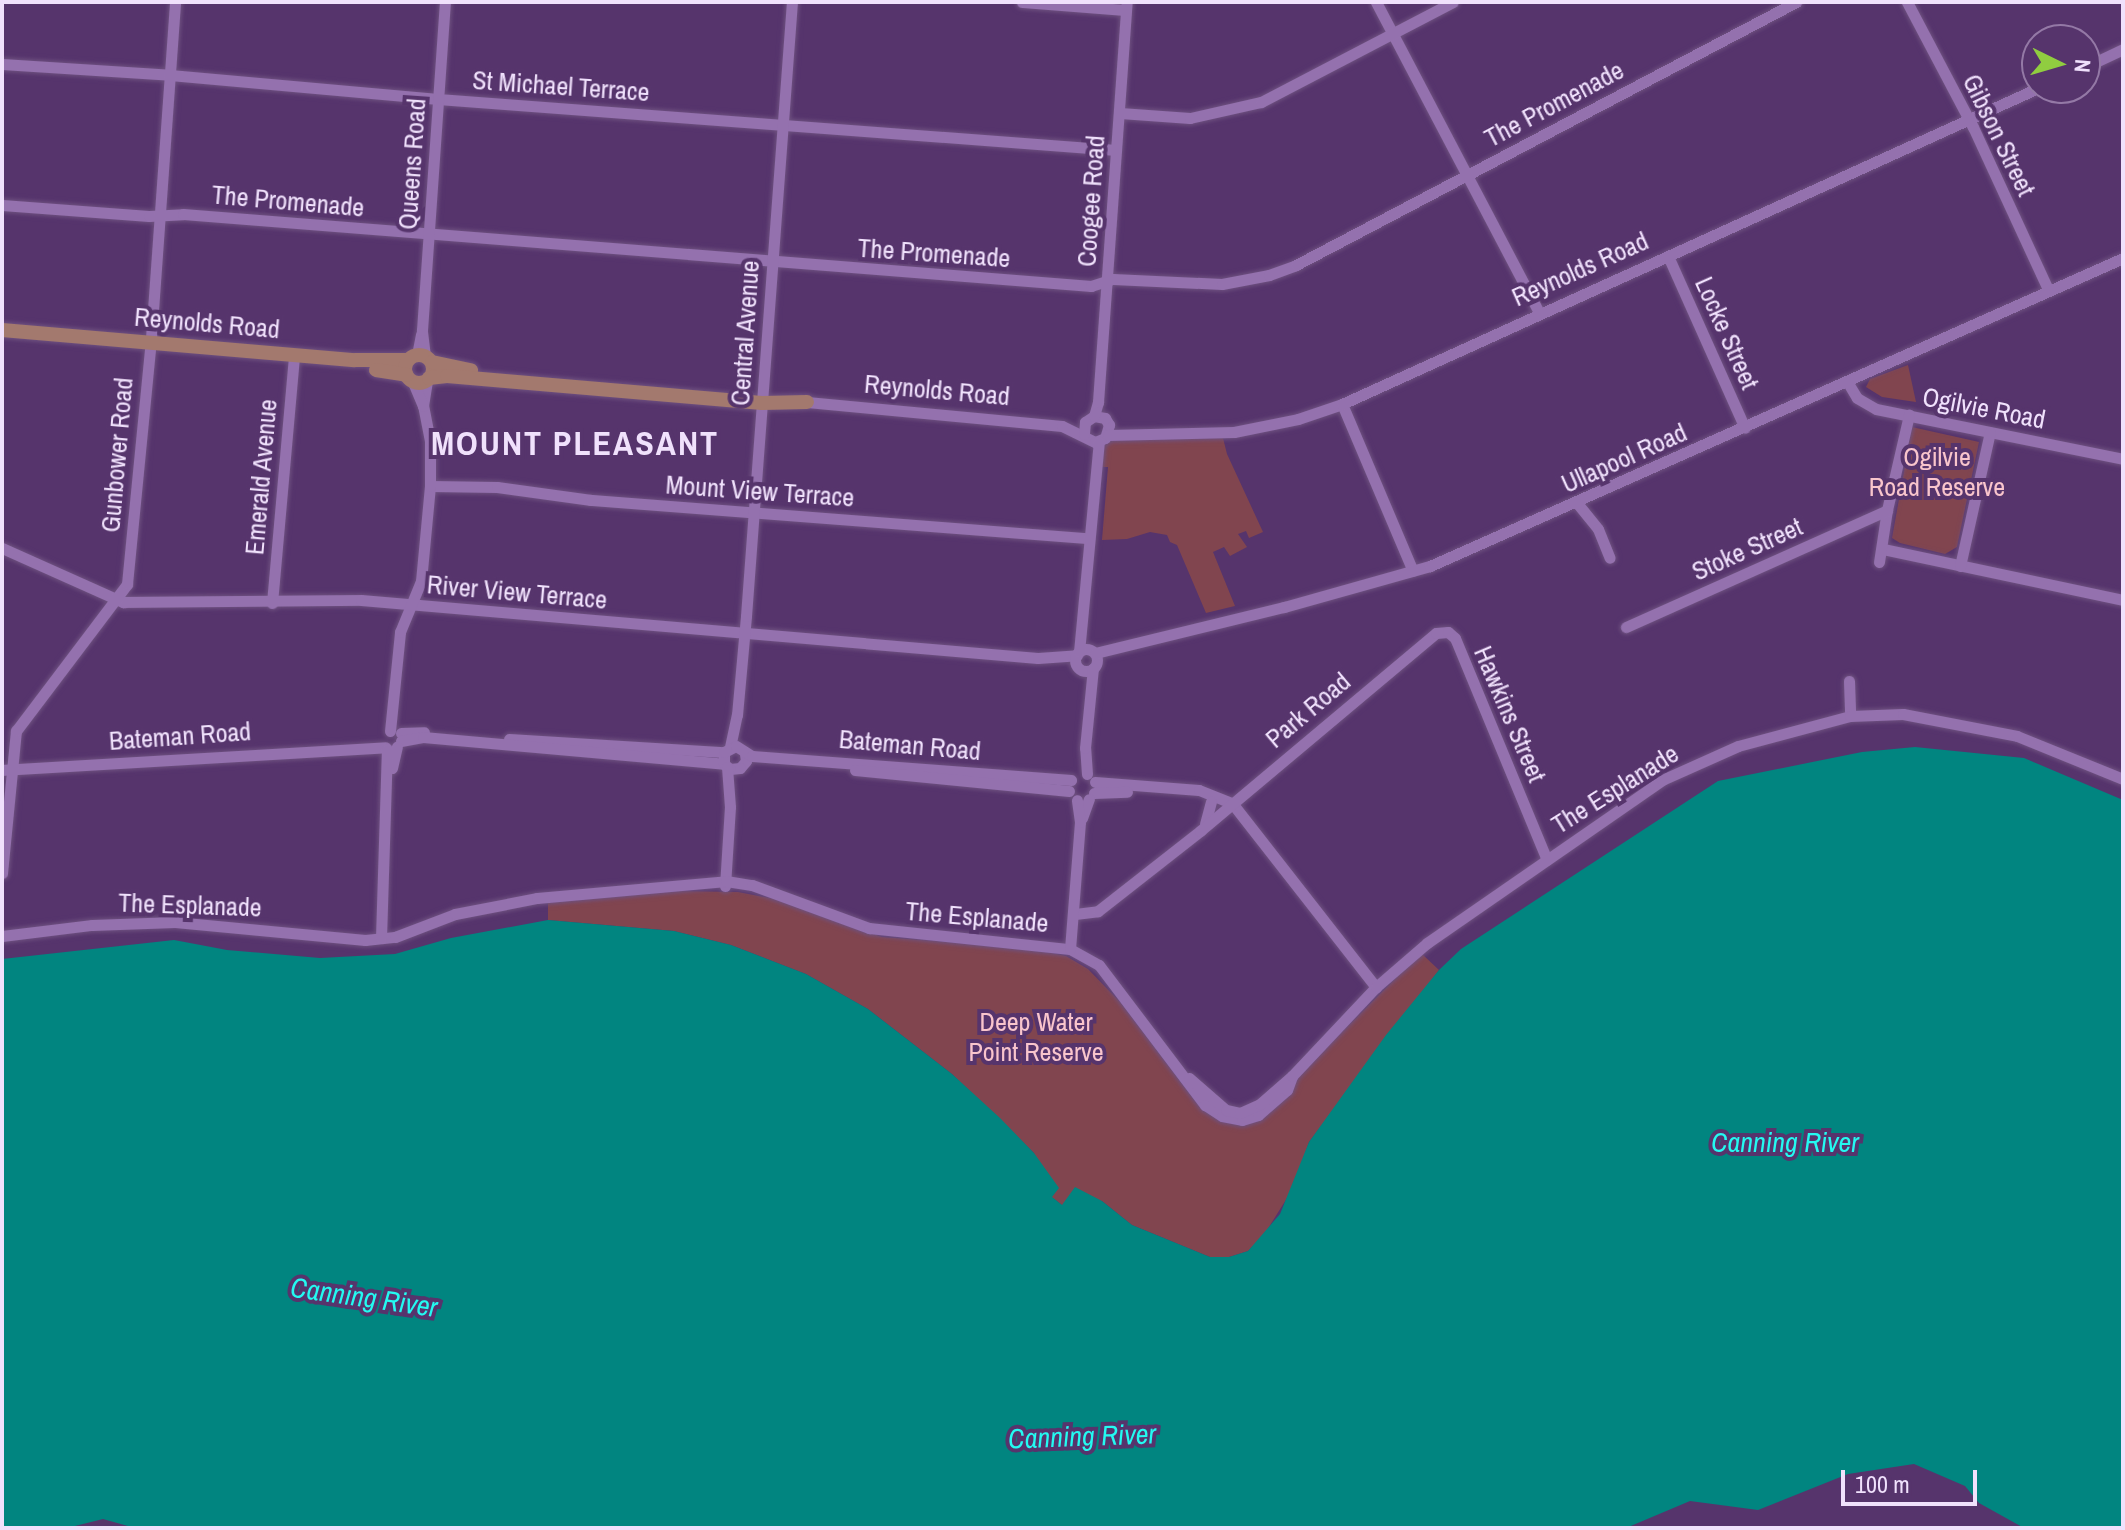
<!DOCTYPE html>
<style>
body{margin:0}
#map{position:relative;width:2125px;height:1530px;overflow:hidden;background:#56346c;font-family:"Archivo Narrow",sans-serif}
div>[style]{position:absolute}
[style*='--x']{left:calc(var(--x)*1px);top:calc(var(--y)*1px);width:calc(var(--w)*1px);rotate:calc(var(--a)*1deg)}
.green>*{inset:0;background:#81454f}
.water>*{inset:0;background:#018580}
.roads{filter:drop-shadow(0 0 2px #6e5180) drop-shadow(0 0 2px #6e5180)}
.minor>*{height:11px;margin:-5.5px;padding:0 5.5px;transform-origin:5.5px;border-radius:5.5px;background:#9471ae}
.minor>.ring{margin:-5.5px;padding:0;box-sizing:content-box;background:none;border:11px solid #9471ae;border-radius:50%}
.major>*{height:14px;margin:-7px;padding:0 7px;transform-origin:7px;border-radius:7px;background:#a3796e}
.major>.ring{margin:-7px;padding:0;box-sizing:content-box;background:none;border:14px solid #a3796e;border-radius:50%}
span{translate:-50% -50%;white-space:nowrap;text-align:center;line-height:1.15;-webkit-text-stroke:8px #56346c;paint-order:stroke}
.street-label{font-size:26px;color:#f0e1fc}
.park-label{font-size:26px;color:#f9c5cc}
.water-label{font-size:28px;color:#23faf1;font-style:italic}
.district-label{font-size:34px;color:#f0e1fc;font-weight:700;letter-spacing:2px}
.frame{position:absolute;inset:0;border:4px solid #f0e1fc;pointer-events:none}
.north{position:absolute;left:2021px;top:24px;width:80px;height:80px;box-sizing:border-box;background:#56346c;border:2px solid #9479a6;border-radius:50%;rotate:95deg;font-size:22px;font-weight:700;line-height:32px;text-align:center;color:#f0e1fc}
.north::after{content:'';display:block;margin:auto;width:28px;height:36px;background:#90cd40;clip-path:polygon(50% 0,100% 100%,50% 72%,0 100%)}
.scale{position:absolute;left:1841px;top:1470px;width:136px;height:36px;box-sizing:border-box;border:4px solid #f0e1fc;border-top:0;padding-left:10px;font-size:24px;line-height:28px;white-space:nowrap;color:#f0e1fc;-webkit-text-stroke:6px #56346c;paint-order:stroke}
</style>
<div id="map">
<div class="green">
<i style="clip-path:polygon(1908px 365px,1916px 402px,1882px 397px,1866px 387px,1870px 379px)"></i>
<i style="clip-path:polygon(1912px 427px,1979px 442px,1957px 547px,1945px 554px,1900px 543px,1892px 538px)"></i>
<i style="clip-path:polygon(1222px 434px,1227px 454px,1263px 532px,1249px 538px,1246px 531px,1238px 534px,1247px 547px,1230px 556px,1224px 547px,1213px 552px,1235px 606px,1206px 613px,1177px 545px,1170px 542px,1167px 535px,1150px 532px,1127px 539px,1102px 540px,1108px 467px,1094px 467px,1108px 435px)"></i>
<i style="clip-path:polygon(675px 891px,738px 892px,780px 900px,882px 937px,1027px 948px,1066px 956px,1088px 969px,1120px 1002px,1195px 1101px,1241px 1118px,1269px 1105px,1421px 953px,1439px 970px,1309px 1142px,1292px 1190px,1264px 1235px,1248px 1251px,1229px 1257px,1210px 1257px,1132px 1225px,1102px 1201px,1063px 1206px,1057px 1201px,1051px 1197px,1034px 1153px,952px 1074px,868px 1009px,806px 974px,731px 945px,674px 931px,548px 920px,548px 900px)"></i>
</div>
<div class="water">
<i style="clip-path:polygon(1915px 747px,2024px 758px,2123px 800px,2123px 1528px,2024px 1528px,1979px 1503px,1965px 1486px,1914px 1464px,1848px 1474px,1758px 1510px,1690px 1501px,1626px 1528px,135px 1528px,103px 1519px,67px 1528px,2px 1528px,2px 959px,174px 940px,227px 950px,320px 958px,395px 954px,451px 938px,548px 920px,674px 931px,731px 945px,806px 974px,868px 1009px,952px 1074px,1000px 1118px,1034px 1153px,1059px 1188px,1052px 1197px,1062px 1205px,1075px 1187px,1102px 1201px,1132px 1225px,1210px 1257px,1229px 1257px,1248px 1251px,1280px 1214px,1309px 1142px,1386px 1035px,1439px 970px,1461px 949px,1718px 781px,1862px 752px)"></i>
</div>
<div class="roads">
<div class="minor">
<i style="--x:1022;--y:2;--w:104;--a:4.4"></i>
<i style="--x:1376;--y:2;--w:352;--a:62.3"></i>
<i style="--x:1907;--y:2;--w:141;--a:62.2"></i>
<i style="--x:1973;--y:127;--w:179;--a:65.2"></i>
<i style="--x:2;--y:64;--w:168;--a:3.7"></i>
<i style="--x:170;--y:75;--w:269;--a:5.1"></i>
<i style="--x:438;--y:99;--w:680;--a:4.3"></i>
<i style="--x:2085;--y:67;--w:42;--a:-25.3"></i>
<i style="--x:1120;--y:113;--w:70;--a:4.1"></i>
<i style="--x:1190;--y:118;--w:73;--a:-12.7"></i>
<i style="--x:1261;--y:102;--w:216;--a:-27.5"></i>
<i style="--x:2;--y:205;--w:147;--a:4.3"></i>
<i style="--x:149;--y:216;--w:34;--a:-3"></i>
<i style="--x:183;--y:214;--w:911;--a:4.53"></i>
<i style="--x:1091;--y:286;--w:23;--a:-18"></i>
<i style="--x:1113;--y:279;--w:109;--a:2.6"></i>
<i style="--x:1222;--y:284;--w:48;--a:-10.8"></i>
<i style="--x:1269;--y:275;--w:29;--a:-20"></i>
<i style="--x:1296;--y:265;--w:565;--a:-27.74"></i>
<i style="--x:1668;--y:256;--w:188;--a:65.9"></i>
<i style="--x:417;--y:355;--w:21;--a:-79"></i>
<i style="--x:425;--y:356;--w:26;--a:-97"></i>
<i style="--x:422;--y:330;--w:329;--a:-86"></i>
<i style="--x:1848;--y:383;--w:17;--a:59"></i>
<i style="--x:1857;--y:398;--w:22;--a:30"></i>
<i style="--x:1876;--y:409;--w:252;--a:11.4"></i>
<i style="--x:807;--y:402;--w:256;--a:5.4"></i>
<i style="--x:1062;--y:426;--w:37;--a:26"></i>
<i style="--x:1095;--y:442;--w:11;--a:-22"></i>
<i style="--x:1105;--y:438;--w:14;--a:-73"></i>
<i style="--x:1109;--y:425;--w:8;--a:-120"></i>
<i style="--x:1105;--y:418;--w:11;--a:-170"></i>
<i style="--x:1094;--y:416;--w:11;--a:146"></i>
<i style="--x:1085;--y:422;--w:12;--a:95"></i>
<i style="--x:1342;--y:404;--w:181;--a:67"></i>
<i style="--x:423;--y:406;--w:25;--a:-81"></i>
<i style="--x:1094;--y:416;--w:15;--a:-74"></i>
<i style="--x:1098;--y:402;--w:401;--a:-85.9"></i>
<i style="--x:1108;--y:435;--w:126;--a:-1.4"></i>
<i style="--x:1234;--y:432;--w:65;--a:-11.5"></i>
<i style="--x:1298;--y:419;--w:46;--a:-18.8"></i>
<i style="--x:1342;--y:404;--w:764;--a:-24.42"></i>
<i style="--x:430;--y:486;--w:67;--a:0.9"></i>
<i style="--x:497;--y:487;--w:95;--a:7.9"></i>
<i style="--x:591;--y:500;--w:498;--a:4.4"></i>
<i style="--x:1577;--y:503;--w:33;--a:51"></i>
<i style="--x:1598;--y:529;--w:31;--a:68"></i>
<i style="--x:2;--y:548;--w:133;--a:24.1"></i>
<i style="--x:123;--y:602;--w:238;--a:-0.5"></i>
<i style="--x:361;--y:600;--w:679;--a:4.9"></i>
<i style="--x:1038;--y:658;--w:39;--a:-4"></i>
<i style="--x:1883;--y:549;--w:245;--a:12"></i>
<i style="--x:1879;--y:562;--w:53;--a:-81.3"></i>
<i style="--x:1887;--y:510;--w:98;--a:-77"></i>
<i style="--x:1960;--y:566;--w:137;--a:-77.4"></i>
<i style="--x:272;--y:603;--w:249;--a:-84.9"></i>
<i style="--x:1626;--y:627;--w:286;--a:-24.1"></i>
<i class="ring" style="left:1075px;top:649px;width:11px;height:11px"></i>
<i style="--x:1079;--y:652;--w:211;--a:-84.6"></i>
<i style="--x:1095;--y:653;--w:195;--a:-13.7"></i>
<i style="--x:1284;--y:607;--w:152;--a:-15.7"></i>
<i style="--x:1430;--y:566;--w:758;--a:-23.96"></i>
<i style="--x:1849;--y:681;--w:35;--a:88"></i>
<i style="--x:390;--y:731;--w:100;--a:-84.2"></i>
<i style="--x:400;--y:632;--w:55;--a:-67.6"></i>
<i style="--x:421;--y:581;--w:95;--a:-84.6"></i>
<i style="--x:430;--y:486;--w:45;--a:-90"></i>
<i style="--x:430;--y:441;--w:36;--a:-101"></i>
<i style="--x:423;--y:406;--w:28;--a:-113"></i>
<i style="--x:401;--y:733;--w:23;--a:-2"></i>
<i style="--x:509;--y:739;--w:215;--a:3.5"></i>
<i style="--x:401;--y:741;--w:22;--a:-10"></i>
<i style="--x:423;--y:737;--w:302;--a:5.1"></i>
<i style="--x:730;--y:747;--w:33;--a:-78"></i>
<i style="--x:737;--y:715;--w:99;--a:-84.8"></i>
<i style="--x:746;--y:616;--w:616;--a:-85.72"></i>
<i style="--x:745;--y:754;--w:7;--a:82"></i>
<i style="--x:746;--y:761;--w:9;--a:131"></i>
<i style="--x:740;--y:768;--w:10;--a:174"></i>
<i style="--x:730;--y:769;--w:8;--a:-140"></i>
<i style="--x:724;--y:764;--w:12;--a:-90"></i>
<i style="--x:724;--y:752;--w:13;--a:-27"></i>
<i style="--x:736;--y:746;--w:19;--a:32"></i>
<i style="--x:752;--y:756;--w:320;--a:4.3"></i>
<i style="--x:392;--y:768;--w:22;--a:-77"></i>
<i style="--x:2;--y:770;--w:384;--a:-3.4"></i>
<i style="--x:855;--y:770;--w:215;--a:5.6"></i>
<i style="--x:1087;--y:774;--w:26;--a:-94"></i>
<i style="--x:1085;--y:748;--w:80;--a:-84.3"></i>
<i style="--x:1095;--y:782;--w:104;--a:4.4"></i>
<i style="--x:1199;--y:790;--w:35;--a:22"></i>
<i style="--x:1232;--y:803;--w:234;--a:52"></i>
<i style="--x:1094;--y:793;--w:33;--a:-2"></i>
<i style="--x:1082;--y:818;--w:20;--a:-70"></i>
<i style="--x:1205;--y:824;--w:23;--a:-75"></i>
<i style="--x:2;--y:873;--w:143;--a:-84.4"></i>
<i style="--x:16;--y:731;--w:184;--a:-52.9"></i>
<i style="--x:127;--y:584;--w:247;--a:-84.4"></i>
<i style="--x:151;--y:338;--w:337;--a:-85.9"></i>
<i style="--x:725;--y:886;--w:79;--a:-86.4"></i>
<i style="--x:730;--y:807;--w:40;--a:-94.3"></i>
<i style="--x:1075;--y:914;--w:23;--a:-7"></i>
<i style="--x:1098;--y:911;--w:130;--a:-38.1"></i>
<i style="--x:1200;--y:831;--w:308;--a:-40"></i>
<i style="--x:1436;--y:633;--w:12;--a:-5"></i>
<i style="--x:1448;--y:632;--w:9;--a:41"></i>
<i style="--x:1455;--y:638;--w:240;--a:67.5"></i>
<i style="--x:2;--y:936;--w:91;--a:-7"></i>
<i style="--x:92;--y:925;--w:83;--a:-2.1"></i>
<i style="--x:175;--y:922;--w:191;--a:5.4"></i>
<i style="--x:365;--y:940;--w:30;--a:-6"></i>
<i style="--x:395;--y:937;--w:64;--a:-21"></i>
<i style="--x:455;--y:914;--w:84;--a:-11"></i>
<i style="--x:537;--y:898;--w:190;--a:-5.1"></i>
<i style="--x:726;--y:881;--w:26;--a:9"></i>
<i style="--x:752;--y:885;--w:125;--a:20.2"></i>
<i style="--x:869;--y:928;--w:202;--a:6"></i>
<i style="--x:1070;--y:949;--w:33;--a:29"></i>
<i style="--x:1099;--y:965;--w:176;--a:52.9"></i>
<i style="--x:1205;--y:1105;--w:20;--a:33"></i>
<i style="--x:1222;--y:1116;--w:20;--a:11"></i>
<i style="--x:1242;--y:1120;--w:17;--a:-17"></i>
<i style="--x:1258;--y:1115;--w:38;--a:-41"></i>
<i style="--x:1287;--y:1090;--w:15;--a:-70"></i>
<i style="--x:381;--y:938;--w:189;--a:-88.2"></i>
<i style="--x:1070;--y:949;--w:127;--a:-85.5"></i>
<i style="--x:1080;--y:822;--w:22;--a:-98"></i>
<i style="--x:1189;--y:1078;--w:49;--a:40.9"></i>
<i style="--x:1226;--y:1110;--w:14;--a:12"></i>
<i style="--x:1240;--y:1113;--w:22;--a:-24"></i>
<i style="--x:1260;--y:1104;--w:43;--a:-41.2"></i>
<i style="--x:1292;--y:1076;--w:122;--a:-46.7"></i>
<i style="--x:1376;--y:987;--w:67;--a:-40.8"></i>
<i style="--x:1427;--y:943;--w:286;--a:-34.7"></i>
<i style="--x:1662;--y:780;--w:83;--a:-24.1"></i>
<i style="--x:1738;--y:746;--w:116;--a:-15"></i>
<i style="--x:1850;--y:716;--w:53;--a:-2.2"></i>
<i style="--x:1903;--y:714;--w:116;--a:10.9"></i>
<i style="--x:2017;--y:736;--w:114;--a:22.1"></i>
</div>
<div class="major">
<i style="--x:2;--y:330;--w:354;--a:4.9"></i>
<i style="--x:355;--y:360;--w:53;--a:0"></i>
<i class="ring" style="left:405px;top:355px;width:14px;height:14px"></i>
<i style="--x:432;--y:362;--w:40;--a:12"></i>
<i style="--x:376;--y:370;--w:31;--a:9"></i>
<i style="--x:429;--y:378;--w:18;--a:-6"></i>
<i style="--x:447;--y:376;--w:316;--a:4.9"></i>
<i style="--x:762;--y:403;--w:45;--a:-1.3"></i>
</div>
</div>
<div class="street-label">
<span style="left:561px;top:86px;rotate:4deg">St Michael Terrace</span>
<span style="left:1554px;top:104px;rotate:-28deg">The Promenade</span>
<span style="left:1999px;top:135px;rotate:64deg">Gibson Street</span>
<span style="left:412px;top:164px;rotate:-86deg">Queens Road</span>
<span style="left:288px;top:201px;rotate:5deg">The Promenade</span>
<span style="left:1091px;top:201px;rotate:-86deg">Coogee Road</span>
<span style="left:934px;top:253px;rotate:4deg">The Promenade</span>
<span style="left:1580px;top:269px;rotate:-24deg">Reynolds Road</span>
<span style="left:207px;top:323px;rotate:5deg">Reynolds Road</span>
<span style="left:745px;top:333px;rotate:-86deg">Central Avenue</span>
<span style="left:1727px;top:333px;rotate:66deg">Locke Street</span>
<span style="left:937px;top:390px;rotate:5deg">Reynolds Road</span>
<span style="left:1984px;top:408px;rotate:11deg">Ogilvie Road</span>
<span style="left:117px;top:455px;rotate:-85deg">Gunbower Road</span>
<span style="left:1624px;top:458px;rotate:-24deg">Ullapool Road</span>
<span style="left:261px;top:477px;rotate:-85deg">Emerald Avenue</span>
<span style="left:760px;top:491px;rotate:4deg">Mount View Terrace</span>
<span style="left:1747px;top:549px;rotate:-24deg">Stoke Street</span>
<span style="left:517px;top:592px;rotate:5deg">River View Terrace</span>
<span style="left:1308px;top:710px;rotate:-40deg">Park Road</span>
<span style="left:1510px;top:714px;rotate:67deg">Hawkins Street</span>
<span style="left:180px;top:736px;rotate:-4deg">Bateman Road</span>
<span style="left:910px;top:745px;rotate:5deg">Bateman Road</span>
<span style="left:1615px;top:789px;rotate:-32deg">The Esplanade</span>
<span style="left:190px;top:905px;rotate:2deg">The Esplanade</span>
<span style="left:977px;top:917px;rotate:5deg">The Esplanade</span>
</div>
<div class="park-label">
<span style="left:1937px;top:472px">Ogilvie<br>Road Reserve</span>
<span style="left:1036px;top:1037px">Deep Water<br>Point Reserve</span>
</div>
<div class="water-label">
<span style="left:1785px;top:1142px">Canning River</span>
<span style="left:364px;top:1297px;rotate:8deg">Canning River</span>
<span style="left:1082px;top:1436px;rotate:-2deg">Canning River</span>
</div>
<div class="district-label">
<span style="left:575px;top:444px">MOUNT PLEASANT</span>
</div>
<div class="frame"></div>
<div class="north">N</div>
<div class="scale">100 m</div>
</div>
